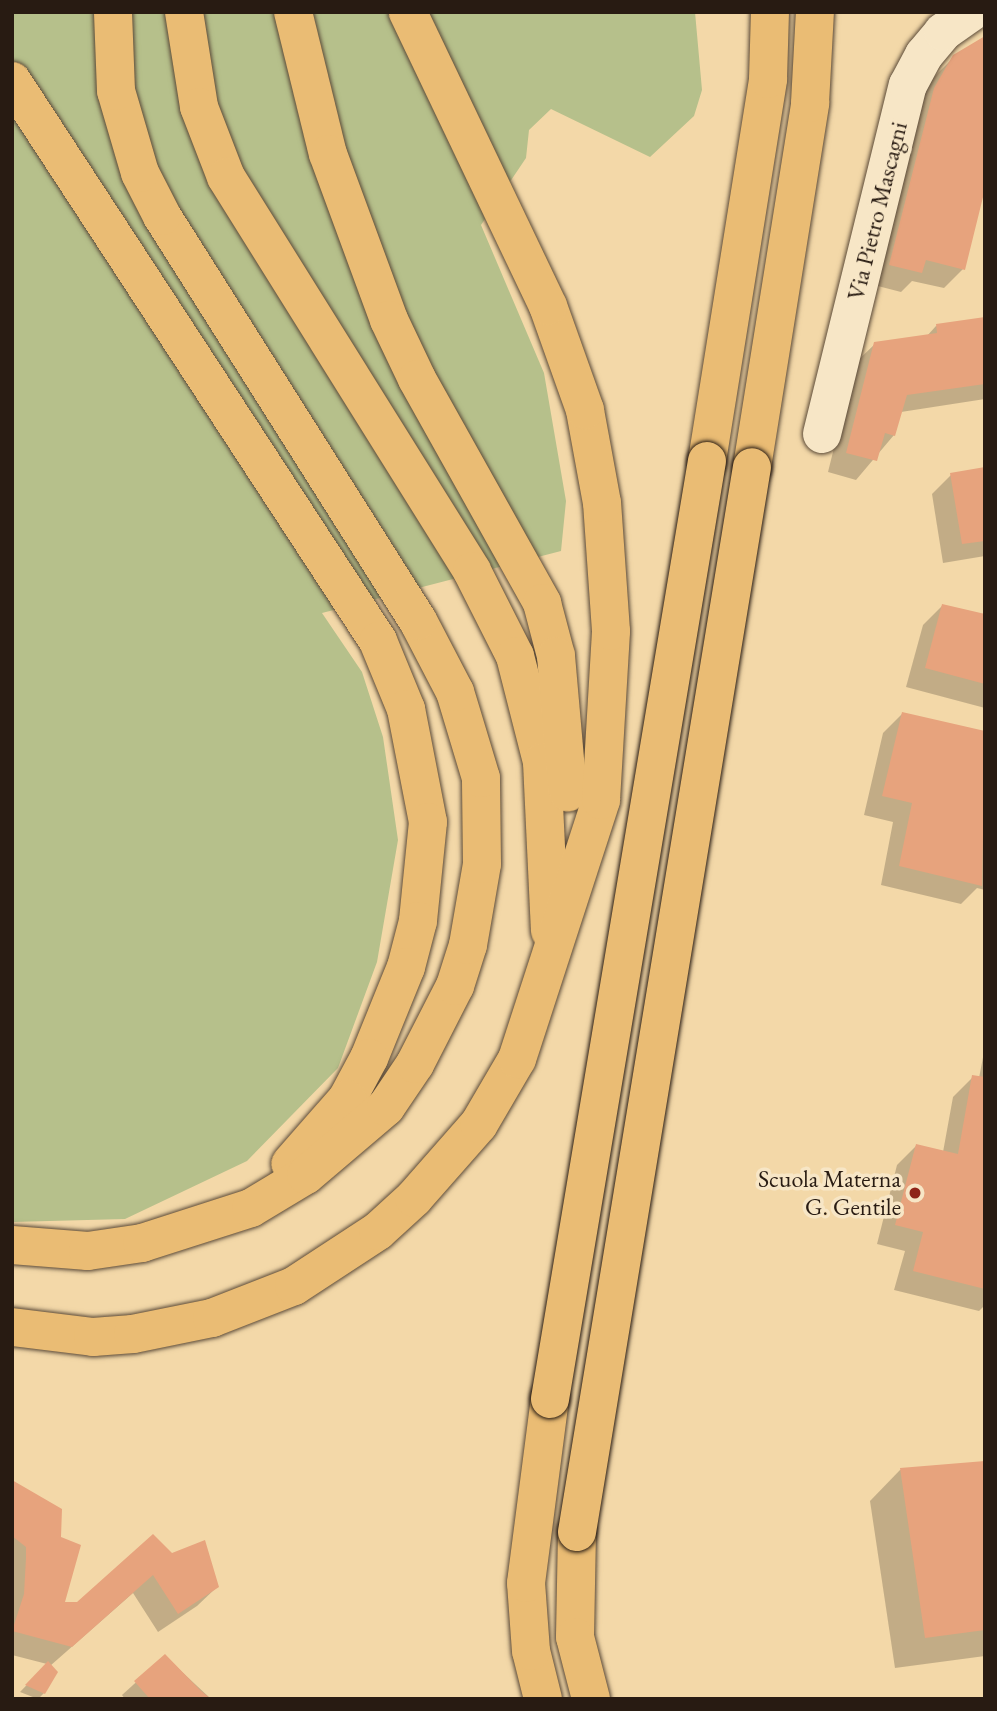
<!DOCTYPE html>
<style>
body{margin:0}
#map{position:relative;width:997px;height:1711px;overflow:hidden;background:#f3d8a8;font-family:"EB Garamond",serif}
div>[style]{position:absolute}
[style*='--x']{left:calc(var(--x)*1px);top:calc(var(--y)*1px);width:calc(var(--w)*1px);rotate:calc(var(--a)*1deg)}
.green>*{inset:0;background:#b6c08b}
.shadow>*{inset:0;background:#0003}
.building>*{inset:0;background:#e7a37d}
.roads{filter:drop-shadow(0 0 2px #5b4a38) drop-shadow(0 0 2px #5b4a38)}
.street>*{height:38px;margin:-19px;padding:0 19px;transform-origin:19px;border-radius:19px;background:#f7e6c6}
.highway>*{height:38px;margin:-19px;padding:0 19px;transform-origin:19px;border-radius:19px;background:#eabc74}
.bridges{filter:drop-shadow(0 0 2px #281b12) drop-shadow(0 0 2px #281b12)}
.highway-bridge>*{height:38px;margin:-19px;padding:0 19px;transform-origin:19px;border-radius:19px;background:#eabc74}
.dots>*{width:19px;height:19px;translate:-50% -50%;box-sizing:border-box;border:4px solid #f7e6c6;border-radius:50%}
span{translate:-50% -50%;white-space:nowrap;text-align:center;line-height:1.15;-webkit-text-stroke:7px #f7e6c6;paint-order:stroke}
.street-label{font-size:24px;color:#281b12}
.poi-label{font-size:24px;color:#281b12}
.right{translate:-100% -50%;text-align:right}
.frame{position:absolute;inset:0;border:14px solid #281b12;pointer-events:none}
</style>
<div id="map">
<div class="green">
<i style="clip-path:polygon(12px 12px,695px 12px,702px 90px,694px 116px,650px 157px,551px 109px,529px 130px,526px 158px,481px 225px,544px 373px,566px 501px,561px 551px,322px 613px,362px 672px,383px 737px,398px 840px,377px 962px,338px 1068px,247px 1161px,125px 1219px,12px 1222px)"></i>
</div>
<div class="shadow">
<i style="clip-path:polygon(954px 57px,963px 269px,944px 288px,912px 281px,901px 292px,870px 284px,915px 109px,934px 77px)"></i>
<i style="clip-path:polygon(985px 319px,985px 399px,901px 412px,894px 435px,856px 480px,828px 472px,855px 363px,875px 344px,926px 337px,936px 326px)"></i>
<i style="clip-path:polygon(985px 469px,985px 556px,943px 563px,932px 494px,951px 475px)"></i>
<i style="clip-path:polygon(942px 606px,985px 616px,985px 708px,906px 687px,923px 625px)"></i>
<i style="clip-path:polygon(902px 714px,985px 733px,985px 890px,977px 888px,961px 904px,881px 885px,893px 822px,864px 815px,883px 733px)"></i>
<i style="clip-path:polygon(985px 1047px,985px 1305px,979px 1311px,894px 1290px,905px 1251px,877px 1244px,897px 1165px,916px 1146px,943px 1152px,953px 1097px,973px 1077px,979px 1078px)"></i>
<i style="clip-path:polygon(985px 1463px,985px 1656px,895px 1668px,870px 1501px,900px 1470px)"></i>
<i style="clip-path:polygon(12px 1482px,59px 1538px,63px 1603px,77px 1604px,172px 1555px,217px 1587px,197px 1606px,158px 1632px,133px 1593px,50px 1666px,44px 1693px,38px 1699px,20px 1692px,47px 1664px,12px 1655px)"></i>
<i style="clip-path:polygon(165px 1656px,211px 1699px,125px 1699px,122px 1695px)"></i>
</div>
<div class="building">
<i style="clip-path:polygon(985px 36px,985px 189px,965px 270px,926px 260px,922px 273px,889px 265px,934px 88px,953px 55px)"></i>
<i style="clip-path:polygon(985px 317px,985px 384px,907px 395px,895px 436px,885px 433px,877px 461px,846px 453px,874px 342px,937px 333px,936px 324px)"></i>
<i style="clip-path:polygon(985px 467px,985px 541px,962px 544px,950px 473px)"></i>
<i style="clip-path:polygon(942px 604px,985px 614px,985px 684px,925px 668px)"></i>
<i style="clip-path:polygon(902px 712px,985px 731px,982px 886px,899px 866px,912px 803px,882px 796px)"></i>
<i style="clip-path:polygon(972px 1075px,985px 1077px,985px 1289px,913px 1271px,923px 1232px,895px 1225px,916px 1144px,958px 1154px)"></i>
<i style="clip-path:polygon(985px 1461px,985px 1630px,925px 1638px,900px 1468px)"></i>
<i style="clip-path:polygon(12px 1480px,62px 1509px,61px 1537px,81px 1545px,65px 1602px,77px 1602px,153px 1534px,172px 1553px,205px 1540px,219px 1587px,178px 1614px,153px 1575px,72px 1647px,12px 1631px,24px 1594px,26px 1558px,26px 1547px,12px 1536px)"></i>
<i style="clip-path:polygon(165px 1654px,200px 1690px,211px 1699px,150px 1699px,134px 1681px)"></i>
<i style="clip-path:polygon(48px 1661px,58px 1672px,45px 1694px,25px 1685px)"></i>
</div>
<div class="roads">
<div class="street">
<i style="--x:822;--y:434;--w:359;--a:-76.2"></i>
<i style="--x:908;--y:85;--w:34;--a:-62"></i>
<i style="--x:924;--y:55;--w:30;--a:-50"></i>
<i style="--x:943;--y:32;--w:35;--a:-35"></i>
</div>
<div class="highway">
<i style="--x:184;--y:12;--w:96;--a:81"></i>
<i style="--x:199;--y:107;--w:75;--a:68.9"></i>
<i style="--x:226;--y:177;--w:464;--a:58"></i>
<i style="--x:472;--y:571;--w:95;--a:63.2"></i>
<i style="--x:515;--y:656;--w:109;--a:75.7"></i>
<i style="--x:542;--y:762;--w:169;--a:87.3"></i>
<i style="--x:293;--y:12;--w:146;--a:76.2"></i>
<i style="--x:328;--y:154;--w:177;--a:69.8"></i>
<i style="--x:389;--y:320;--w:65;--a:64.6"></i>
<i style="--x:417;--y:379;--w:257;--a:60.8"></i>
<i style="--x:542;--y:603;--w:55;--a:75.2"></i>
<i style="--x:556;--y:656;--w:137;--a:85"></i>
<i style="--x:12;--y:81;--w:669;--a:56.83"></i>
<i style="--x:378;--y:641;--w:74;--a:67.6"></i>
<i style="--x:406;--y:709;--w:115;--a:79"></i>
<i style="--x:428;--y:822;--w:100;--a:95.8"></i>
<i style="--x:418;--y:921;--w:48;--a:104.6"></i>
<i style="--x:406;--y:967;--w:98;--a:112.1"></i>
<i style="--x:369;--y:1058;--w:47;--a:118.2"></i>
<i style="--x:347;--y:1099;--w:86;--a:131.2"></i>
<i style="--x:707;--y:461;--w:387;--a:-80.9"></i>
<i style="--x:768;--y:79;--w:67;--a:-88.3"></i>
<i style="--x:752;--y:467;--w:369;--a:-80.9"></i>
<i style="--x:810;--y:103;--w:91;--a:-86.9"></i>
<i style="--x:12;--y:1245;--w:76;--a:4.5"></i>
<i style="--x:88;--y:1251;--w:55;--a:-8.4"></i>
<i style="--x:142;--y:1243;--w:114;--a:-17.8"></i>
<i style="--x:251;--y:1208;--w:64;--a:-31"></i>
<i style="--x:306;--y:1175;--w:105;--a:-40.4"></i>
<i style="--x:386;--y:1107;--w:52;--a:-56"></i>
<i style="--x:415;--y:1064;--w:88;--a:-62.9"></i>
<i style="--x:455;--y:986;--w:43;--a:-72.4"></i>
<i style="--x:468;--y:945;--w:82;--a:-80.2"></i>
<i style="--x:482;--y:864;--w:86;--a:-90.7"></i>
<i style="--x:481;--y:778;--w:90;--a:-106.8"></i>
<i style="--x:455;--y:692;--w:80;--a:-117.5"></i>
<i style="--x:418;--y:621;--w:479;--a:-122.3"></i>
<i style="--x:162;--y:216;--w:48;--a:-117.1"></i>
<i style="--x:140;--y:173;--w:85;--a:-106.3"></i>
<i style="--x:116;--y:91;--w:79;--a:-92.2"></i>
<i style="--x:12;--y:1327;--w:82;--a:7"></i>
<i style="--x:93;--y:1337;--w:40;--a:-4.3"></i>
<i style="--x:133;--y:1334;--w:81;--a:-11.4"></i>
<i style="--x:212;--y:1318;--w:88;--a:-21.3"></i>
<i style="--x:294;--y:1286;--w:100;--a:-33.2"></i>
<i style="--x:378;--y:1231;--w:49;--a:-42.5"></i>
<i style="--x:414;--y:1198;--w:98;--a:-48.7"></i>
<i style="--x:479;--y:1124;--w:75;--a:-59.7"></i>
<i style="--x:517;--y:1059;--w:272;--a:-72"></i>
<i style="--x:601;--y:800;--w:169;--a:-86.6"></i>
<i style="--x:611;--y:631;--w:128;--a:-94"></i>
<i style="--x:602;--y:503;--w:95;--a:-100.4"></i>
<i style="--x:585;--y:410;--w:110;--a:-109.6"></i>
<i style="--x:548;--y:306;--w:326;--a:-115.5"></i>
<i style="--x:577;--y:1532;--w:105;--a:91.1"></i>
<i style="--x:575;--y:1637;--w:64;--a:75.5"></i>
<i style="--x:543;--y:1699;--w:49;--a:-104"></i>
<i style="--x:531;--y:1651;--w:68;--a:-94.2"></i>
<i style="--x:526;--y:1583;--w:186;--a:-82.6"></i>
</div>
</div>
<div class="bridges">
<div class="highway-bridge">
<i style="--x:550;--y:1399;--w:951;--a:-80.5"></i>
<i style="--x:577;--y:1532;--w:1079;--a:-80.67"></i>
</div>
</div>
<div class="dots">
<i style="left:915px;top:1193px;background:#8f2418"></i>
</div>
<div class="street-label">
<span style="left:877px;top:211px;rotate:-76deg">Via Pietro Mascagni</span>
</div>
<div class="poi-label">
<span class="right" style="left:901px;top:1193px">Scuola Materna<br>G. Gentile</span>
</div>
<div class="frame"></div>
</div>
